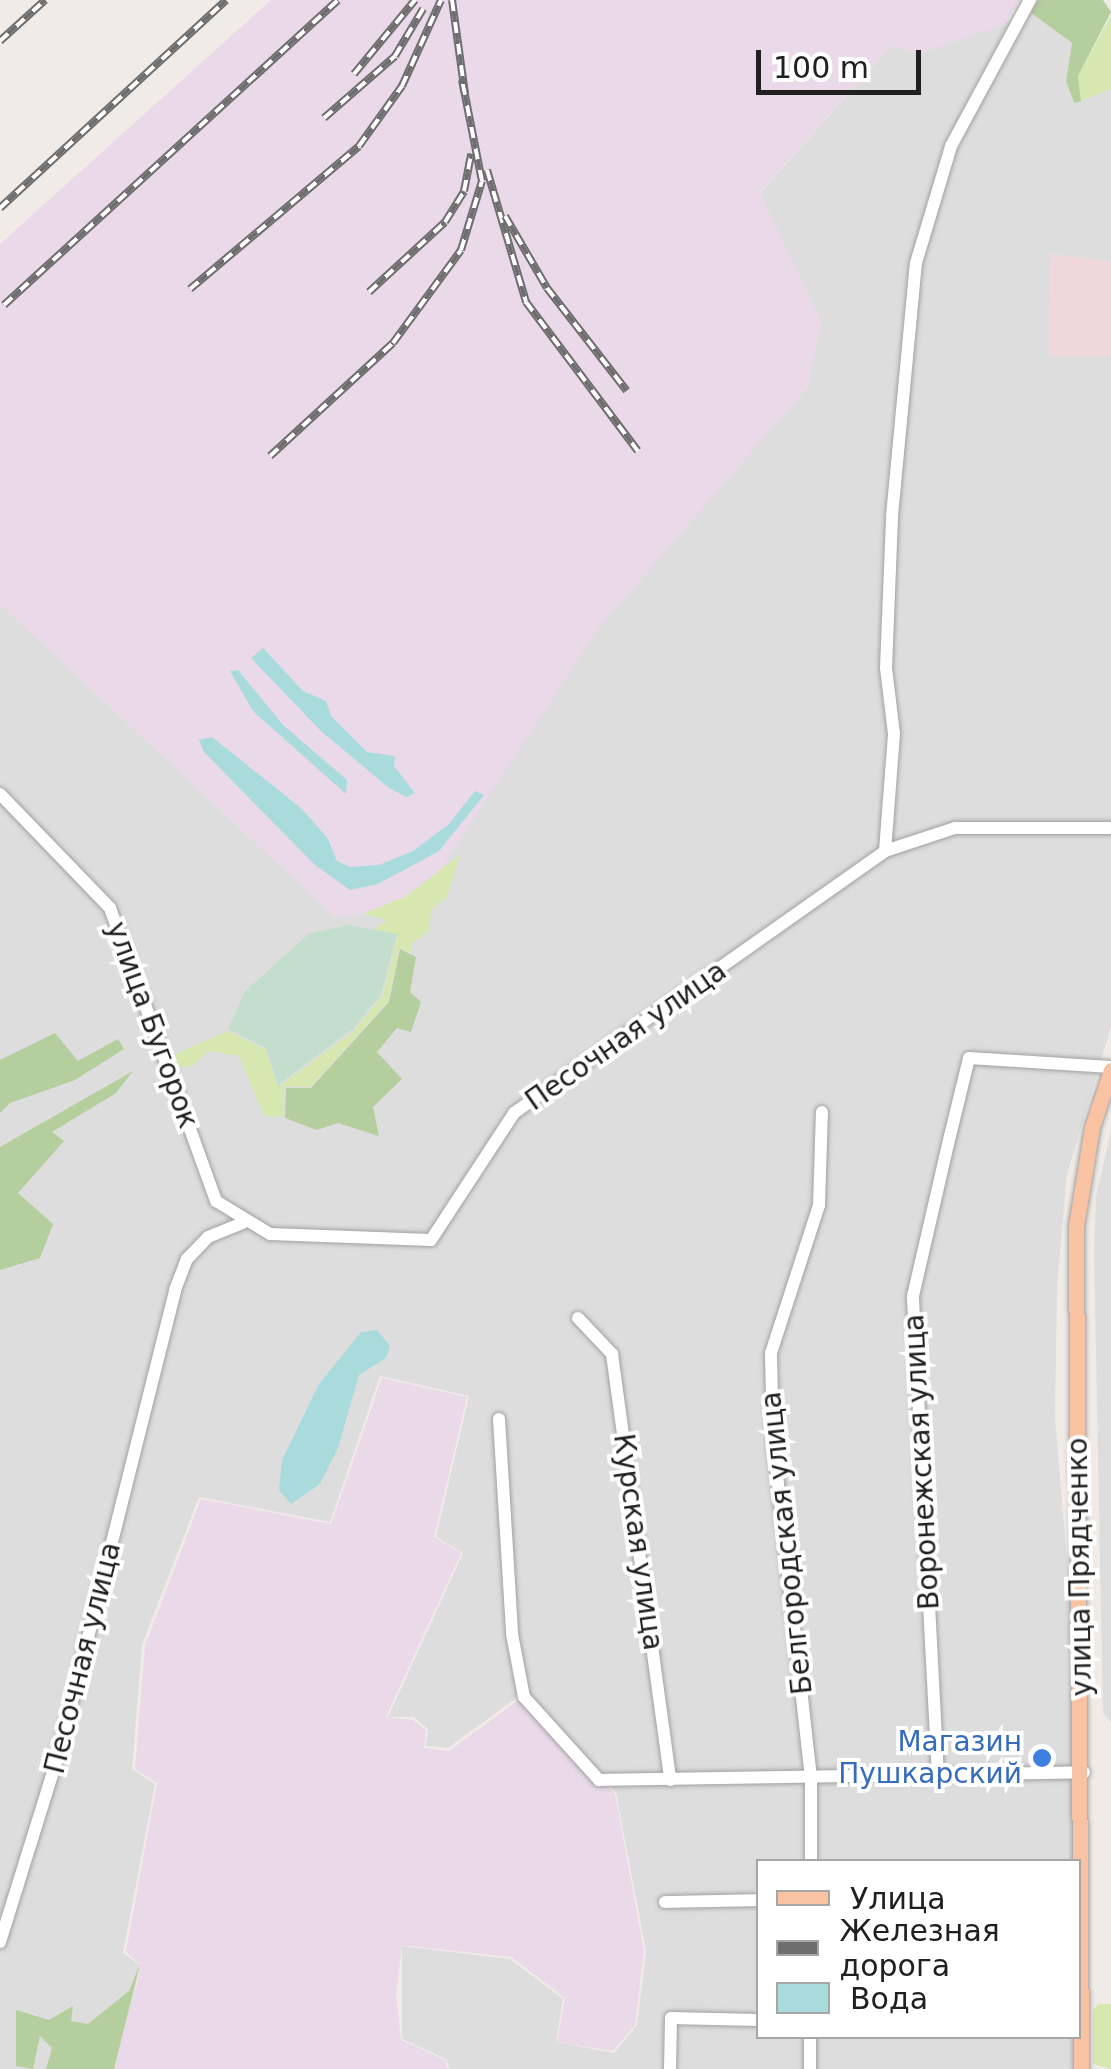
<!DOCTYPE html>
<meta charset="utf-8">
<style>
body{margin:0}
#map{position:relative;width:1111px;height:2069px;overflow:hidden;background:#f0ebe7;font-family:"DejaVu Sans",sans-serif}
div>[style]{position:absolute}
[style*='--x']{left:calc(var(--x)*1px);top:calc(var(--y)*1px);width:calc(var(--w)*1px);rotate:calc(var(--a)*1deg)}
.residential>*{inset:0;background:#dedddd}
.commercial>*{inset:0;background:#f0d7db}
.industrial>*{inset:0;background:#e9d9e9}
.grass>*{inset:0;background:#d6e8af}
.forest>*{inset:0;background:#b5ce9d}
.wetland>*{inset:0;background:#c4decd}
.water>*{inset:0;background:#a9dbdc}
.roads{filter:drop-shadow(0 0 2px #a1a1a1) drop-shadow(0 0 2px #a1a1a1)}
.minor>*{height:12px;margin:-6px;padding:0 6px;transform-origin:6px;border-radius:6px;background:#fff}
.major>*{height:15px;margin:-7.5px;padding:0 7.5px;transform-origin:7.5px;border-radius:7.5px;background:#f9c3a3}
.rail>*{height:8px;margin-top:-4px;transform-origin:0;background:repeating-linear-gradient(90deg,#fff 0 11px,#6e6e6e 0 22px);box-sizing:border-box;border-block:2px solid #6e6e6e}
.dots>*{width:28px;height:28px;translate:-50% -50%;box-sizing:border-box;border:5px solid #fff;border-radius:50%}
span{translate:-50% -50%;white-space:nowrap;text-align:center;line-height:1.15;-webkit-text-stroke:8px #fff;paint-order:stroke}
.street-label{font-size:28px;color:#202020}
.shop-label{font-size:28px;color:#366cbe}
.right{translate:-100% -50%;text-align:right}
.legend{position:absolute;left:756px;top:1859px;width:325px;height:180px;box-sizing:border-box;background:#fff;border:2px solid #a6a6a6;margin:0;padding:12px 18px;list-style:none;font-size:30px;color:#202020}
.legend li{display:flex;align-items:center;gap:20px;height:50px}
.legend b{width:50px;border:2px solid #a6a6a6}
.scale{position:absolute;left:756px;top:50px;width:165px;height:45px;box-sizing:border-box;border:5px solid #202020;border-top:0;padding-left:12px;font-size:30px;line-height:35px;white-space:nowrap;color:#202020;-webkit-text-stroke:8px #fff;paint-order:stroke}
</style>
<div id="map">
<div class="residential">
<i style="clip-path:polygon(1031px 13px,1072px 43px,1066px 81px,1074px 103px,1111px 89px,1111px 262px,1051px 254px,1049px 356px,1111px 356px,1111px 1027px,1067px 1174px,1057px 1287px,1055px 1419px,1075px 1654px,1074px 1861px,758px 1862px,758px 2036px,1074px 2037px,1074px 2069px,450px 2069px,446px 2059px,402px 2039px,402px 1946px,510px 1959px,563px 1999px,556px 2042px,614px 2053px,637px 2025px,646px 1951px,616px 1793px,523px 1693px,448px 1748px,426px 1746px,428px 1729px,414px 1717px,388px 1717px,463px 1553px,436px 1537px,469px 1396px,380px 1376px,330px 1522px,199px 1497px,142px 1645px,132px 1769px,155px 1784px,123px 1953px,140px 1965px,123px 2049px,114px 2069px,0 2069px,0 604px,335px 917px,807px 388px,821px 323px,760px 193px,892px 45px,918px 54px)"></i>
<i style="clip-path:polygon(1111px 1130px,1111px 1722px,1103px 1713px,1094px 1252px,1096px 1197px)"></i>
</div>
<div class="commercial">
<i style="clip-path:polygon(1051px 254px,1111px 262px,1111px 356px,1049px 356px)"></i>
</div>
<div class="industrial">
<i style="clip-path:polygon(271px 0,1019px 0,1004px 25px,918px 54px,892px 45px,760px 192px,821px 323px,807px 388px,598px 629px,414px 910px,335px 917px,0 604px,0 244px)"></i>
<i style="clip-path:polygon(382px 1378px,467px 1397px,434px 1537px,461px 1553px,386px 1717px,413px 1720px,426px 1730px,424px 1748px,449px 1751px,524px 1696px,615px 1794px,644px 1951px,635px 2025px,613px 2051px,557px 2042px,565px 1998px,511px 1957px,402px 1945px,396px 1994px,401px 2040px,445px 2060px,448px 2069px,114px 2069px,138px 1981px,140px 1964px,126px 1952px,157px 1783px,135px 1769px,145px 1646px,201px 1499px,331px 1524px)"></i>
</div>
<div class="grass">
<i style="clip-path:polygon(1111px 15px,1111px 89px,1081px 101px,1078px 76px)"></i>
<i style="clip-path:polygon(460px 855px,447px 897px,431px 910px,429px 931px,412px 943px,412px 953px,399px 948px,388px 1002px,310px 1087px,284px 1087px,283px 1117px,264px 1116px,239px 1056px,208px 1051px,191px 1067px,172px 1066px,171px 1056px,228px 1031px,265px 1049px,278px 1087px,354px 1031px,383px 995px,398px 935px,373px 931px,387px 920px,363px 914px,406px 896px)"></i>
<i style="clip-path:polygon(1099px 2004px,1111px 2004px,1111px 2069px,1093px 2064px,1093px 2010px)"></i>
</div>
<div class="forest">
<i style="clip-path:polygon(1038px 0,1103px 0,1111px 12px,1078px 76px,1081px 101px,1074px 103px,1066px 81px,1072px 43px,1031px 13px)"></i>
<i style="clip-path:polygon(400px 949px,416px 957px,410px 992px,421px 1002px,411px 1032px,397px 1028px,377px 1052px,402px 1079px,373px 1107px,379px 1136px,338px 1123px,317px 1130px,285px 1118px,286px 1088px,311px 1088px,389px 1002px)"></i>
<i style="clip-path:polygon(55px 1033px,78px 1061px,118px 1039px,124px 1049px,75px 1080px,10px 1103px,0 1113px,0 1060px)"></i>
<i style="clip-path:polygon(133px 1071px,116px 1093px,52px 1132px,64px 1141px,18px 1193px,53px 1224px,40px 1258px,0 1270px,0 1147px)"></i>
<i style="clip-path:polygon(140px 1964px,114px 2069px,46px 2069px,52px 2048px,40px 2036px,33px 2069px,16px 2066px,16px 2010px,49px 2020px,73px 2006px,71px 2021px,88px 2024px,129px 1991px)"></i>
</div>
<div class="wetland">
<i style="clip-path:polygon(349px 925px,397px 934px,381px 995px,353px 1029px,278px 1085px,266px 1048px,228px 1029px,245px 991px,310px 933px)"></i>
</div>
<div class="water">
<i style="clip-path:polygon(263px 648px,303px 691px,326px 701px,331px 716px,367px 752px,395px 756px,394px 766px,415px 793px,406px 797px,389px 788px,322px 732px,251px 658px)"></i>
<i style="clip-path:polygon(238px 670px,283px 725px,347px 780px,346px 794px,253px 711px,230px 671px)"></i>
<i style="clip-path:polygon(212px 737px,302px 809px,328px 839px,337px 861px,350px 867px,379px 865px,413px 851px,449px 824px,475px 791px,484px 795px,439px 851px,378px 884px,350px 890px,315px 865px,204px 752px,199px 740px)"></i>
<i style="clip-path:polygon(377px 1330px,390px 1346px,386px 1358px,359px 1375px,338px 1448px,320px 1484px,291px 1504px,279px 1490px,282px 1460px,319px 1384px,361px 1332px)"></i>
</div>
<div class="roads">
<div class="minor">
<i style="--x:0;--y:794;--w:158;--a:46"></i>
<i style="--x:110;--y:908;--w:312;--a:70.1"></i>
<i style="--x:216;--y:1201;--w:63;--a:31.4"></i>
<i style="--x:270;--y:1234;--w:161;--a:2.1"></i>
<i style="--x:431;--y:1240;--w:152;--a:-56.8"></i>
<i style="--x:514;--y:1113;--w:454;--a:-35.2"></i>
<i style="--x:885;--y:851;--w:117;--a:-85.6"></i>
<i style="--x:894;--y:734;--w:66;--a:-96.9"></i>
<i style="--x:886;--y:668;--w:152;--a:-87.7"></i>
<i style="--x:892;--y:516;--w:254;--a:-84.6"></i>
<i style="--x:916;--y:263;--w:122;--a:-73.3"></i>
<i style="--x:951;--y:146;--w:166;--a:-61.6"></i>
<i style="--x:885;--y:851;--w:74;--a:-18.2"></i>
<i style="--x:955;--y:828;--w:156;--a:0"></i>
<i style="--x:578;--y:1318;--w:50;--a:46.6"></i>
<i style="--x:612;--y:1354;--w:430;--a:82.2"></i>
<i style="--x:499;--y:1419;--w:215;--a:86.5"></i>
<i style="--x:512;--y:1634;--w:64;--a:79.2"></i>
<i style="--x:524;--y:1697;--w:112;--a:47.9"></i>
<i style="--x:599;--y:1780;--w:485;--a:-0.9"></i>
<i style="--x:938;--y:1776;--w:481;--a:-93"></i>
<i style="--x:913;--y:1296;--w:164;--a:-77"></i>
<i style="--x:950;--y:1136;--w:80;--a:-76.3"></i>
<i style="--x:969;--y:1058;--w:142;--a:3.6"></i>
<i style="--x:811;--y:1862;--w:84;--a:-90"></i>
<i style="--x:811;--y:1778;--w:343;--a:-96.4"></i>
<i style="--x:773;--y:1437;--w:84;--a:-91.4"></i>
<i style="--x:771;--y:1353;--w:156;--a:-72"></i>
<i style="--x:819;--y:1205;--w:93;--a:-88.2"></i>
<i style="--x:665;--y:1902;--w:93;--a:-1.2"></i>
<i style="--x:0;--y:1942;--w:202;--a:-72.7"></i>
<i style="--x:60;--y:1749;--w:473;--a:-75.9"></i>
<i style="--x:175;--y:1290;--w:33;--a:-69"></i>
<i style="--x:187;--y:1259;--w:30;--a:-46"></i>
<i style="--x:208;--y:1237;--w:38;--a:-22"></i>
<i style="--x:810;--y:2036;--w:33;--a:90"></i>
<i style="--x:670;--y:2069;--w:51;--a:-88.9"></i>
<i style="--x:671;--y:2018;--w:87;--a:1.3"></i>
</div>
<div class="major">
<i style="--x:1081;--y:2069;--w:843;--a:-90.34"></i>
<i style="--x:1076;--y:1226;--w:100;--a:-80.8"></i>
<i style="--x:1092;--y:1127;--w:60;--a:-71.6"></i>
</div>
</div>
<div class="rail">
<i style="--x:452;--y:0;--w:95;--a:82.1"></i>
<i style="--x:0;--y:41;--w:61;--a:-42.3"></i>
<i style="--x:354;--y:74;--w:96;--a:-50.5"></i>
<i style="--x:324;--y:118;--w:94;--a:-41.1"></i>
<i style="--x:395;--y:56;--w:55;--a:-59.2"></i>
<i style="--x:487;--y:170;--w:138;--a:73.5"></i>
<i style="--x:526;--y:302;--w:186;--a:53.1"></i>
<i style="--x:0;--y:208;--w:307;--a:-42.6"></i>
<i style="--x:505;--y:216;--w:83;--a:59.7"></i>
<i style="--x:547;--y:288;--w:130;--a:52.2"></i>
<i style="--x:190;--y:289;--w:221;--a:-40.2"></i>
<i style="--x:359;--y:146;--w:74;--a:-54.4"></i>
<i style="--x:402;--y:86;--w:94;--a:-65.6"></i>
<i style="--x:369;--y:292;--w:103;--a:-42.6"></i>
<i style="--x:445;--y:222;--w:36;--a:-58"></i>
<i style="--x:464;--y:191;--w:38;--a:-79"></i>
<i style="--x:4;--y:305;--w:452;--a:-42.4"></i>
<i style="--x:270;--y:456;--w:167;--a:-42.6"></i>
<i style="--x:393;--y:343;--w:115;--a:-53.8"></i>
<i style="--x:461;--y:250;--w:72;--a:-73.1"></i>
<i style="--x:482;--y:181;--w:103;--a:-101.2"></i>
</div>
<div class="dots">
<i style="left:1042px;top:1758px;background:#3f7fe0"></i>
</div>
<div class="street-label">
<span style="left:152px;top:1025px;rotate:70deg">улица Бугорок</span>
<span style="left:626px;top:1036px;rotate:-35deg">Песочная улица</span>
<span style="left:922px;top:1462px;rotate:-93deg">Воронежская улица</span>
<span style="left:638px;top:1542px;rotate:82deg">Курская улица</span>
<span style="left:787px;top:1543px;rotate:-96deg">Белгородская улица</span>
<span style="left:1080px;top:1567px;rotate:-91deg">улица Прядченко</span>
<span style="left:83px;top:1658px;rotate:-76deg">Песочная улица</span>
</div>
<div class="shop-label">
<span class="right" style="left:1022px;top:1758px">Магазин<br>Пушкарский</span>
</div>
<ul class="legend">
<li><b style="height:12px;background:#f9c3a3"></b>Улица</li>
<li><b style="height:12px;background:#6e6e6e"></b>Железная дорога</li>
<li><b style="height:28px;background:#a9dbdc"></b>Вода</li>
</ul>
<div class="scale">100 m</div>
</div>
